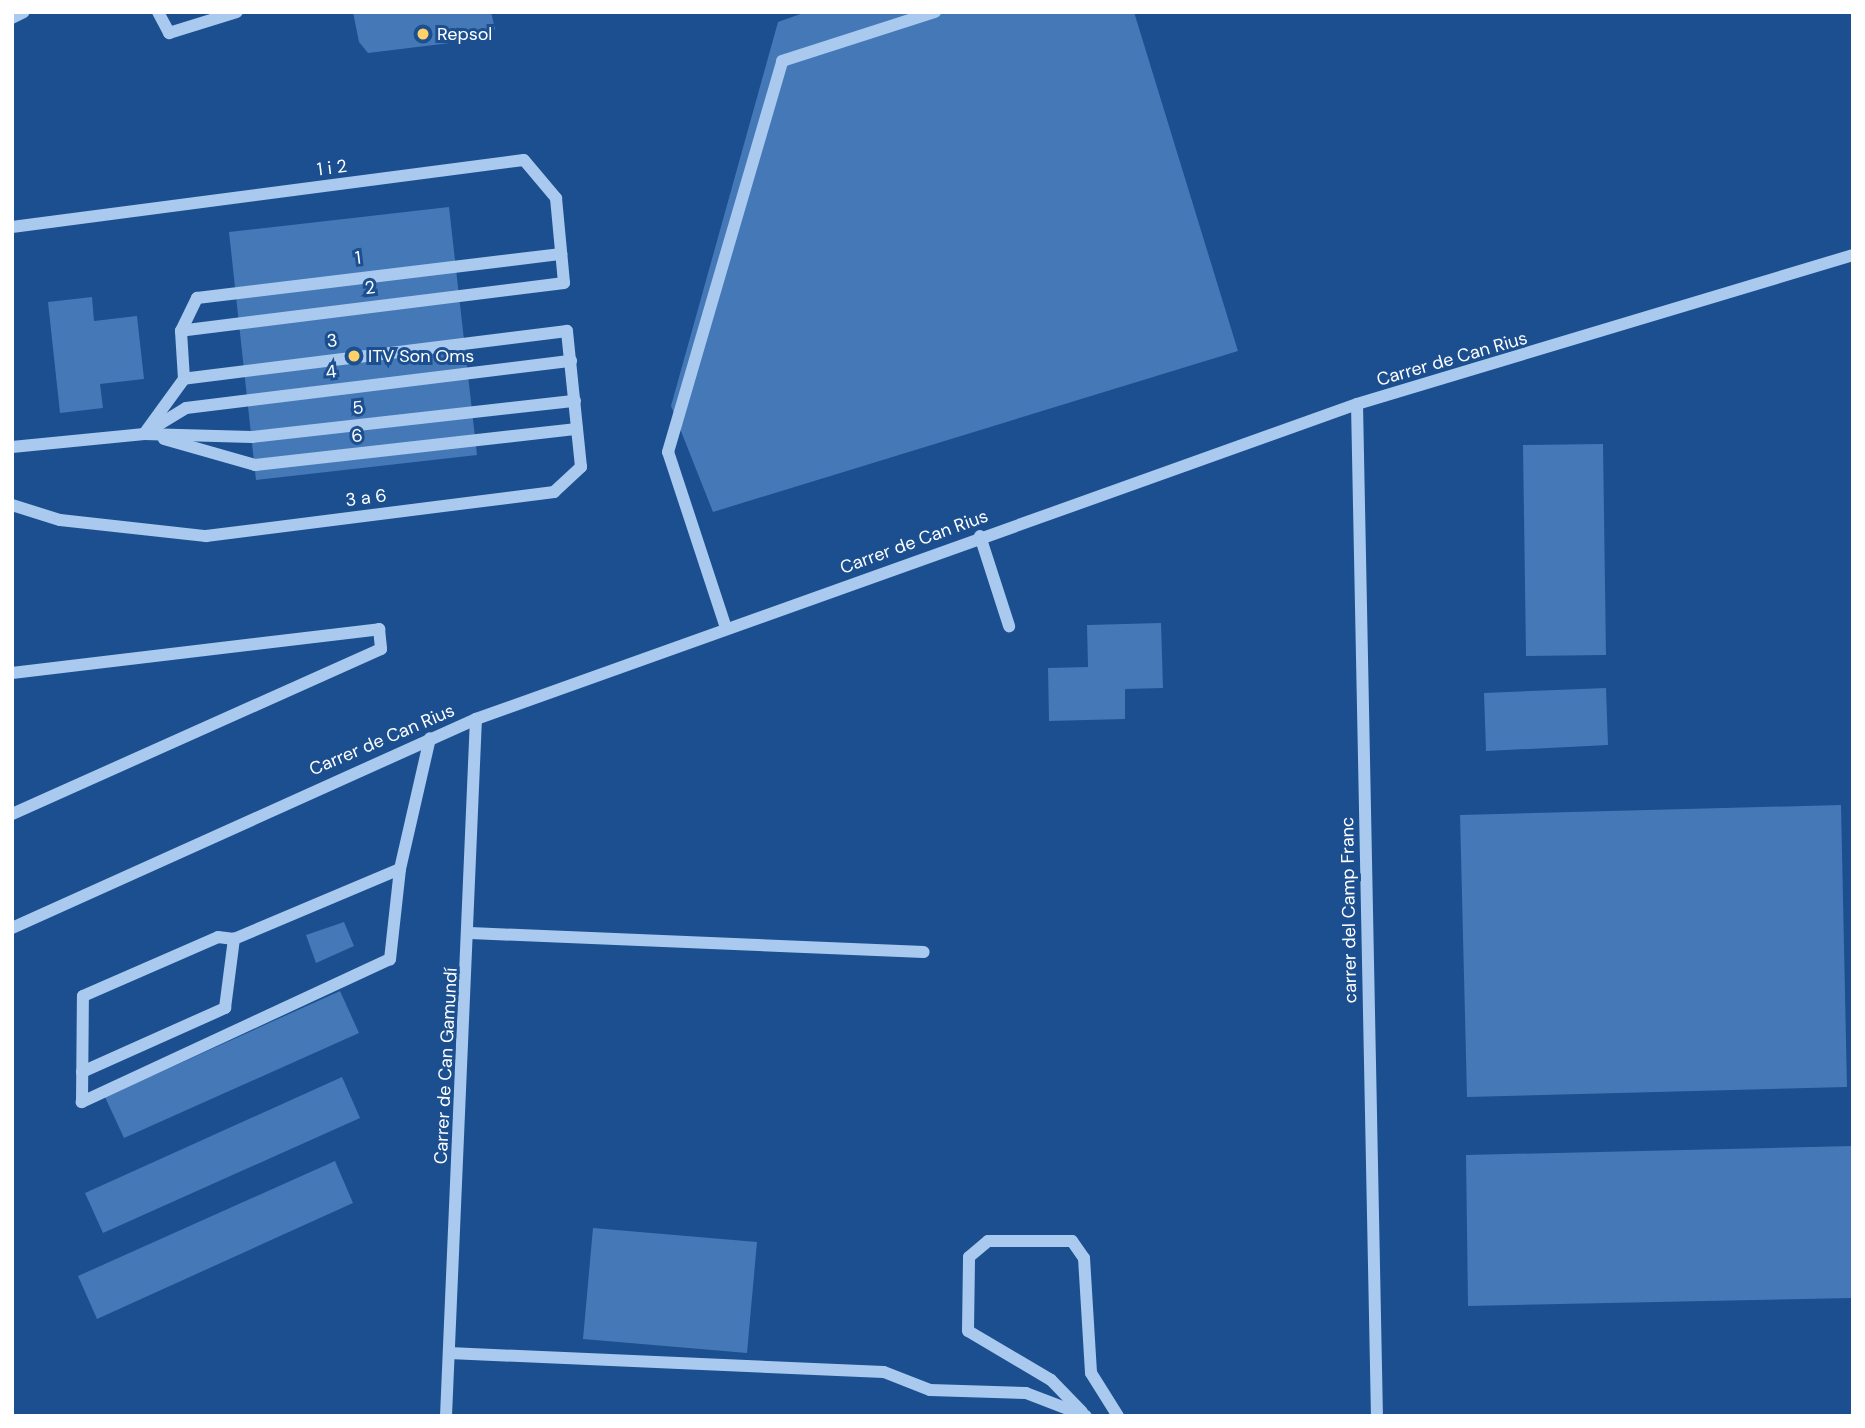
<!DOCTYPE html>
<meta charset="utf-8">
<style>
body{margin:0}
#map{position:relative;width:1865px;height:1428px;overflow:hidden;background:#1b4f8f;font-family:"DM Sans",sans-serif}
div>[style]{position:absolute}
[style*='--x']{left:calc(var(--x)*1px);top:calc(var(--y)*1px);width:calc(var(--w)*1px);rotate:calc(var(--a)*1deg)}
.building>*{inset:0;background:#4478b7}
.minor>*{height:12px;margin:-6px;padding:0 6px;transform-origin:6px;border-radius:6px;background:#a9c9ee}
.dots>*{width:19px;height:19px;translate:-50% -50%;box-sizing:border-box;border:4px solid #1b4f8f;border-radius:50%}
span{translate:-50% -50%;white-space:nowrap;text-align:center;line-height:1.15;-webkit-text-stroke:6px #1b4f8f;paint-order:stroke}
.poi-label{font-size:18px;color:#fff}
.left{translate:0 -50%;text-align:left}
.street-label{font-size:18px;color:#fff}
.frame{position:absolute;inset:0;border:14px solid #fff;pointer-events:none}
</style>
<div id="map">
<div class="building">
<i style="clip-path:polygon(353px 12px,491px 12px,495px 29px,483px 39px,368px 53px,359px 42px)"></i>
<i style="clip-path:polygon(806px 12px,1134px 12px,1238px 351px,713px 512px,671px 406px,778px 22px)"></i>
<i style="clip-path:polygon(449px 207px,477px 455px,256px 480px,229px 232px)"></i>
<i style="clip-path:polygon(92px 297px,94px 321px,137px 316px,144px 379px,100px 384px,103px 408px,60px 413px,48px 302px)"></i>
<i style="clip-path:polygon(1603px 444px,1606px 655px,1526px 656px,1523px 445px)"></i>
<i style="clip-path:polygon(1161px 623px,1163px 688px,1125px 689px,1125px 719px,1049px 721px,1048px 668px,1088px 667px,1087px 625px)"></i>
<i style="clip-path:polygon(1606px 688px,1608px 745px,1486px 751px,1484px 693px)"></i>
<i style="clip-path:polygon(1841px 805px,1847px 1087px,1467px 1097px,1460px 815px)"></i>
<i style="clip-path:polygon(344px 922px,354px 946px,316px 963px,306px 935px)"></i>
<i style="clip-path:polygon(340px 991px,359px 1033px,124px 1138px,105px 1097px)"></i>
<i style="clip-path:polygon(342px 1077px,360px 1118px,103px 1233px,85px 1193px)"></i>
<i style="clip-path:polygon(1853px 1146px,1853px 1298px,1468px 1306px,1466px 1155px)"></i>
<i style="clip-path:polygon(335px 1161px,353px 1203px,97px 1319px,78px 1276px)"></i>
<i style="clip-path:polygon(593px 1228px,757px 1242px,747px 1353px,583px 1339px)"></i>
</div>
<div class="minor">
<i style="--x:158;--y:12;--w:24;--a:62"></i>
<i style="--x:169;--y:33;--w:71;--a:-17.2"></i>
<i style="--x:12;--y:18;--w:13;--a:-27"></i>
<i style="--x:12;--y:227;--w:516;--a:-7.46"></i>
<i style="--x:524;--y:160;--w:50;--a:49.9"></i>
<i style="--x:556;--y:198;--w:85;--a:84.6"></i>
<i style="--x:564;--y:283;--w:386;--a:172.9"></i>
<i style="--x:1357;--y:404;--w:1012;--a:88.87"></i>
<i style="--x:150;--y:430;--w:42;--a:-31.4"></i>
<i style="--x:186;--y:408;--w:388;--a:-7"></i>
<i style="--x:144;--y:434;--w:68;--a:-54"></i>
<i style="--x:184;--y:379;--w:48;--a:-93.6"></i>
<i style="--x:181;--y:331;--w:37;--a:-64"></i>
<i style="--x:197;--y:298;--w:367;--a:-6.9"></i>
<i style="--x:164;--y:439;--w:95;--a:15.9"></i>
<i style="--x:255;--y:465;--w:324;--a:-6.4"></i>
<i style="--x:12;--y:447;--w:133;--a:-5.6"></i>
<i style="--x:144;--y:434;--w:108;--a:1.6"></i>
<i style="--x:252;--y:437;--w:325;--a:-6.4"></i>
<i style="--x:12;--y:505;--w:50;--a:17.4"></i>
<i style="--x:60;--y:520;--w:147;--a:6.3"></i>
<i style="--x:206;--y:536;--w:351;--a:-7.2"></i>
<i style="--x:554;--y:492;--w:37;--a:-43"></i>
<i style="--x:581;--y:467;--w:137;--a:-95.9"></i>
<i style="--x:567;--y:331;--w:386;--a:172.9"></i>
<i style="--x:980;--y:536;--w:95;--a:72.1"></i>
<i style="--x:726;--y:628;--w:185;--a:-108.2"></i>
<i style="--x:668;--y:452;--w:407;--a:-73.7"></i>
<i style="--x:782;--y:61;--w:161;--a:-17.8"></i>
<i style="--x:12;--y:673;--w:370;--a:-6.8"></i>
<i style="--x:379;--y:629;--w:20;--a:84"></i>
<i style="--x:381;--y:649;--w:404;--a:155.9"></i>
<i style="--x:400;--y:869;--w:91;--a:96.3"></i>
<i style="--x:390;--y:959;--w:340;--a:155.1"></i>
<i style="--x:82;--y:1102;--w:106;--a:-89.5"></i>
<i style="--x:83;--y:996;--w:147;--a:-23.6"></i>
<i style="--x:218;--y:937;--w:16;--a:7"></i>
<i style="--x:234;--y:939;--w:180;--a:-22.9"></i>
<i style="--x:400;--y:869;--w:134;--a:-77.1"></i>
<i style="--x:12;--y:928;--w:509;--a:-24.25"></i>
<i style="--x:476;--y:719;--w:936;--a:-19.67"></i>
<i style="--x:1357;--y:404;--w:518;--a:-16.72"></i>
<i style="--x:470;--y:933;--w:454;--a:2.4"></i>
<i style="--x:82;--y:1072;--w:157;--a:-24.1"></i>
<i style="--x:225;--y:1008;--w:70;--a:-82.6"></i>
<i style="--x:449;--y:1353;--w:435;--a:2.5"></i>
<i style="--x:884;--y:1372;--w:49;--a:21.4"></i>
<i style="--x:930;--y:1390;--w:96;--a:1.8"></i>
<i style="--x:1026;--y:1393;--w:64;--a:21"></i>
<i style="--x:1082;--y:1412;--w:45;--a:-134.1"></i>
<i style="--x:1051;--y:1380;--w:96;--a:-149.4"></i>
<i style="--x:968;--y:1331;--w:74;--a:-89.2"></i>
<i style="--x:969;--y:1257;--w:25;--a:-40"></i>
<i style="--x:988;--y:1241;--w:84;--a:0"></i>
<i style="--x:1072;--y:1241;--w:21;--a:55"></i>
<i style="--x:1084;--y:1258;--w:115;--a:86.5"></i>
<i style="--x:1091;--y:1373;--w:51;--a:57.9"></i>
<i style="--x:446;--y:1416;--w:698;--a:-87.54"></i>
</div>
<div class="dots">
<i style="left:423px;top:34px;background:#ffd166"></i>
<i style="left:354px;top:356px;background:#ffd166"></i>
</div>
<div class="poi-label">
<span class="left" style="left:437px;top:34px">Repsol</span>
<span class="left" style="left:368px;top:356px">ITV Son Oms</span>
</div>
<div class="street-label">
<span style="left:332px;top:168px;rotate:-7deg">1 i 2</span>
<span style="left:358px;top:258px;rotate:-7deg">1</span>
<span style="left:370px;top:288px;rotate:-7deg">2</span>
<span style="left:332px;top:341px;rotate:-7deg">3</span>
<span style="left:1452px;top:359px;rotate:-16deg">Carrer de Can Rius</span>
<span style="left:331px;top:372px;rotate:-7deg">4</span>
<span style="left:358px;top:408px;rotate:-7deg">5</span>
<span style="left:357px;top:436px;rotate:-6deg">6</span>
<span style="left:366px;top:498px;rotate:-7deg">3 a 6</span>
<span style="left:914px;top:542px;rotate:-20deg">Carrer de Can Rius</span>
<span style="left:382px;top:740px;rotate:-23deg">Carrer de Can Rius</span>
<span style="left:1349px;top:910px;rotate:-91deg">carrer del Camp Franc</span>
<span style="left:446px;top:1066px;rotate:-87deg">Carrer de Can Gamundí</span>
</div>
<div class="frame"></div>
</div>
